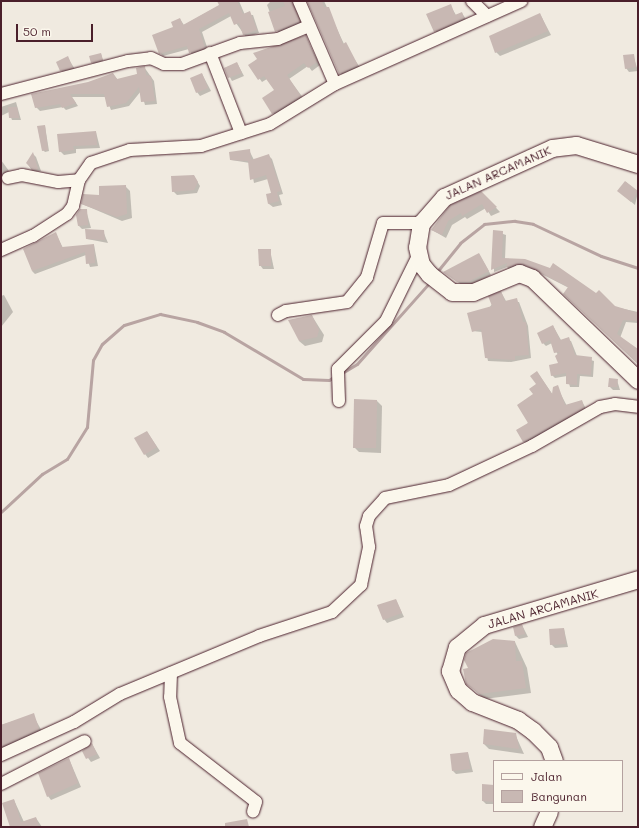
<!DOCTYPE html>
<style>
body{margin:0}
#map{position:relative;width:639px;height:828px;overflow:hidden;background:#f0eae0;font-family:Mali,sans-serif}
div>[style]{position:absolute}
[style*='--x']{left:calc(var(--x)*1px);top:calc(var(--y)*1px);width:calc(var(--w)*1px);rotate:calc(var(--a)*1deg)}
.shadow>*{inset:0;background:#0003}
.stream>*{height:3px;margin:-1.5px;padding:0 1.5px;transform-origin:1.5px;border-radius:1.5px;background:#b8a4a2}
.building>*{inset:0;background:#c8b8b3}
.roads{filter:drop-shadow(0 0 1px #4a1f2b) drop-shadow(0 0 1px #4a1f2b)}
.street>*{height:12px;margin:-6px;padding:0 6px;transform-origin:6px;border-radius:6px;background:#fbf7ec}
.secondary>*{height:17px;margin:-8.5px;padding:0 8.5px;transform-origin:8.5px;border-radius:8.5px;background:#fbf7ec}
span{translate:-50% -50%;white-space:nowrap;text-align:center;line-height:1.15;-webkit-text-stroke:4px #fbf7ec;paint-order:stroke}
.street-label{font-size:12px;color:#4a1f2b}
.frame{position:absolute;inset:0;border:2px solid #4a1f2b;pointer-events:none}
.legend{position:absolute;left:493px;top:760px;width:130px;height:52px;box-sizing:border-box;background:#fbf7ec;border:1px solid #b4a19f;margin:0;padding:5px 7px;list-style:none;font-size:12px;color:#4a1f2b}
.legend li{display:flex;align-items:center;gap:8px;height:20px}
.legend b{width:20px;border:1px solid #b4a19f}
.scale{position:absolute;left:16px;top:24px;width:77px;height:18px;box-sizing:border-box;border:2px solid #4a1f2b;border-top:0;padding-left:5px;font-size:12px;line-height:14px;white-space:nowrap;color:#4a1f2b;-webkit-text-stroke:3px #fbf7ec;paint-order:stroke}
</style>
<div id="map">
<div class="shadow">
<i style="clip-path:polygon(218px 1px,239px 1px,245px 15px,253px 15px,259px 33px,246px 37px,231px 16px,202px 32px,208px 50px,193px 56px,189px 49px,163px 56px,160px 53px,180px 19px,184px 25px,220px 5px)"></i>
<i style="clip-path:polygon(271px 1px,297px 1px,295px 4px,303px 25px,279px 35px,267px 5px)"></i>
<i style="clip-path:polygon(307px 1px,324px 1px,344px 44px,361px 69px,344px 77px,340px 73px)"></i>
<i style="clip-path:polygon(450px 5px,456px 15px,462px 13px,467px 21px,438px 34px,435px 31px)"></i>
<i style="clip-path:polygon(540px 14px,551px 35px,500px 56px,496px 52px)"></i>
<i style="clip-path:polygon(305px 36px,320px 65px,312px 71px,308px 66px,289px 79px,304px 99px,276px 116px,273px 113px,275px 90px,267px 79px,262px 82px,250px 65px)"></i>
<i style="clip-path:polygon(101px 54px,103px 61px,94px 64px,92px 62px)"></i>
<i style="clip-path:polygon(633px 55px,638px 71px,629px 72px,626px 68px)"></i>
<i style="clip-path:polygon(68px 58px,76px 71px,64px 74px,61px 70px)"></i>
<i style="clip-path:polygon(237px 63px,244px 76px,232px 81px,225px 68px)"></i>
<i style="clip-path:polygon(144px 67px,154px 81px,157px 104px,145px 105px,141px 91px,129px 106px,111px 110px,106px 97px,72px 97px,78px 106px,66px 110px,63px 107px,40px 111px,36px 107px,113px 74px,118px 80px,138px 74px)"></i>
<i style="clip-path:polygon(202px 74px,211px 91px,200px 96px,197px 92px)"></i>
<i style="clip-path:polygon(16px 102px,21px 120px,12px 120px,9px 112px,1px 116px,1px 107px)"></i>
<i style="clip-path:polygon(45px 126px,49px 151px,45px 152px,43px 150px)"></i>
<i style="clip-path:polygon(96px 132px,100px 148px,76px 149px,76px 153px,64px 155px,60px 151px)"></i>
<i style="clip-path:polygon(249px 150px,254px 160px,269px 156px,272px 159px,283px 194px,279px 195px,282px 205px,273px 207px,269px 204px,267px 195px,272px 193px,268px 179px,254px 183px,250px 163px,231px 160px)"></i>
<i style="clip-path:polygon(33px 154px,36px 157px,41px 171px,33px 172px,27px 163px)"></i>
<i style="clip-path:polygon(1px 160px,9px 171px,1px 181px)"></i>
<i style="clip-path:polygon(194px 176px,200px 186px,197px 193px,177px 195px,173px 191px)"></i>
<i style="clip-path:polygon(626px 182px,638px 192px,635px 205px,622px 194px)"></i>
<i style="clip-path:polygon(125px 186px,130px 191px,132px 218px,122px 221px,82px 204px)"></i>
<i style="clip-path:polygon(481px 192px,500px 212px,491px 216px,486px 208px,467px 219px,465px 217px,452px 225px,446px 238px,432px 230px)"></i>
<i style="clip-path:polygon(86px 210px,91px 228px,82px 229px,79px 226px)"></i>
<i style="clip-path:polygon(103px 231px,108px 243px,87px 239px)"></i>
<i style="clip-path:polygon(494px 231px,506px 235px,505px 259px,525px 260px,615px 307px,638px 312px,638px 323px,626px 322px,620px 338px,638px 355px,638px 364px,564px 294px,569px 288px,526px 266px,510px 270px,507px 267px,494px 272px)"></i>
<i style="clip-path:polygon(56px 234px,63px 248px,94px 245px,98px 266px,90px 267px,86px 255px,35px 274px,32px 271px)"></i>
<i style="clip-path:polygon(270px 250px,274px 269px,263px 269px,260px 265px)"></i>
<i style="clip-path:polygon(479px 254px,491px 275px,472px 285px,462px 285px,445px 273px)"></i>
<i style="clip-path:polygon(501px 292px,506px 301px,519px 302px,528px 326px,531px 358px,511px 362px,488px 361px,482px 332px,472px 331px)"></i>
<i style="clip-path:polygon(4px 295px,13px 312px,1px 327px,1px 296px)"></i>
<i style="clip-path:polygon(312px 316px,324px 335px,322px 342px,305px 346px,299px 341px)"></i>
<i style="clip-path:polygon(553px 326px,561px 340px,571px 341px,577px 356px,594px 361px,593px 377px,580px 376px,579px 387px,570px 387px,567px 376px,555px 378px,552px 375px,559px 364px,558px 355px,552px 343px,546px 346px,543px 343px)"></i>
<i style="clip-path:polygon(537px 372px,553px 395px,557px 387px,567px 406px,582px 401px,587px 411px,527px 444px,523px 441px,538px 384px)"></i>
<i style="clip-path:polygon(617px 380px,620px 390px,613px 390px,609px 386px)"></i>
<i style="clip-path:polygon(377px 401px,382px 406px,381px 453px,359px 452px,354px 447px)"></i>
<i style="clip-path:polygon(147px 432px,160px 451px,148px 458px,145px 454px)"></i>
<i style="clip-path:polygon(396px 600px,404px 617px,387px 623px,384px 619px)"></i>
<i style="clip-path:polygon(522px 625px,528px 637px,519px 639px,516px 636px)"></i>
<i style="clip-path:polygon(564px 629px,568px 647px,555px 648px,551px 644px)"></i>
<i style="clip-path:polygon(515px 642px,527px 668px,531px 693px,484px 699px,467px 683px,470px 669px)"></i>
<i style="clip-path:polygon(33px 715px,44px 735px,1px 755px,1px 725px)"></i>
<i style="clip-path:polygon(485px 730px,515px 734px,524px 754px,489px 749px,484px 744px)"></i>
<i style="clip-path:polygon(92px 744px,100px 758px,91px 762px,83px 751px)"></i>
<i style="clip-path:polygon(468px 753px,473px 772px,456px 774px,453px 771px)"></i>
<i style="clip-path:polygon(69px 759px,81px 787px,51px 800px,48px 796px)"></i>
<i style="clip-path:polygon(494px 786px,494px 804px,486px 804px,483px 801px)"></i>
<i style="clip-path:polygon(14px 800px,24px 822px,36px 818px,42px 827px,11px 827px)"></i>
</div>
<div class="stream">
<i style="--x:436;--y:273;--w:38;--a:-51"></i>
<i style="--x:460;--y:243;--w:31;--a:-38"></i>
<i style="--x:484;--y:224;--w:31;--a:-6"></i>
<i style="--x:515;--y:221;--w:18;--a:9"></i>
<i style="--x:533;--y:224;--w:75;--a:25.2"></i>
<i style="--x:601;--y:256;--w:39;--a:18"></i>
<i style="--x:342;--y:373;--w:17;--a:-31"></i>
<i style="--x:357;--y:364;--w:111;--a:-48.3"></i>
<i style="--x:1;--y:512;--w:56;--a:-42.8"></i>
<i style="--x:42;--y:474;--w:29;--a:-31"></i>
<i style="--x:67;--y:459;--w:38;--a:-58"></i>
<i style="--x:87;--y:427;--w:67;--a:-84.9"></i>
<i style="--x:93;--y:360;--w:18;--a:-61"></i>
<i style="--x:102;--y:344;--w:29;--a:-41"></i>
<i style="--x:124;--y:325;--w:38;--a:-17"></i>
<i style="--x:160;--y:314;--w:38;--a:12"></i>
<i style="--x:197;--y:322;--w:29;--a:20"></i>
<i style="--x:224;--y:332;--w:92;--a:30.7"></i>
<i style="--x:303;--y:379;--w:26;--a:2"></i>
<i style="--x:329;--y:380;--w:7;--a:-34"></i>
</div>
<div class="building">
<i style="clip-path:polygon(217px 1px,237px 1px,243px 14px,250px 11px,257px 30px,243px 35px,239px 23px,234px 25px,229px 13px,199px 29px,205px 48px,189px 53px,187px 46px,159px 54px,152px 35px,173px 27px,171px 22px,180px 18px,183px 25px,219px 5px)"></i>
<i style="clip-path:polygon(283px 1px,292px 1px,300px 21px,275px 32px,268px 12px,285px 6px)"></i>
<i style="clip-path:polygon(307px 1px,322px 1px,324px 7px,329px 7px,343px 44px,346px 42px,358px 65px,339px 74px)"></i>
<i style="clip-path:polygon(451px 4px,455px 15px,462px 12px,464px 18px,434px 32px,426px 14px)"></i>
<i style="clip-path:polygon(540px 13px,548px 31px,495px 53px,489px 36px)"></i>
<i style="clip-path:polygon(306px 35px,317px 62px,308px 68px,304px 63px,287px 75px,301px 96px,272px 114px,262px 98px,274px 90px,264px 76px,258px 80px,248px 65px,257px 59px,253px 53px)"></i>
<i style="clip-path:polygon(101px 53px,103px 60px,91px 63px,89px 56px)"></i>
<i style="clip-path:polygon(634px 54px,636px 67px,625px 69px,623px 55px)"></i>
<i style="clip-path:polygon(68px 56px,73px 68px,60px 71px,56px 62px)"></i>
<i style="clip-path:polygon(237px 62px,242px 73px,228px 78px,224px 68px)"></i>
<i style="clip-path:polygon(145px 66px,146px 75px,151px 76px,155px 101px,141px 102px,139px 87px,126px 103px,107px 107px,104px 94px,70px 94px,76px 103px,62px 108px,60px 104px,35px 108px,31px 94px,88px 82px,113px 73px,117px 79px,137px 74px,136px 68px)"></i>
<i style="clip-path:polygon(202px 73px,208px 88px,196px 93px,190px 78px)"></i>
<i style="clip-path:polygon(8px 107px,17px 107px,19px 118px,9px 118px)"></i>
<i style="clip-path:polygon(45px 125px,48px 150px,42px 151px,37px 126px)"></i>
<i style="clip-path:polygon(96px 131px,97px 145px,73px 146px,74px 150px,59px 152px,57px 134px)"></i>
<i style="clip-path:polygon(250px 149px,251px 160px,269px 154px,281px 191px,277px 192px,279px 201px,268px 204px,266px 194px,271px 193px,266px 175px,250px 180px,248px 161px,230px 160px,229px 152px)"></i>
<i style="clip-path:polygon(33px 152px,38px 169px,33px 170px,26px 163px)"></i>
<i style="clip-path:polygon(194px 175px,198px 182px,194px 190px,172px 192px,171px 176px)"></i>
<i style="clip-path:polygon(625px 181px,638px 191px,631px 202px,617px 191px)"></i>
<i style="clip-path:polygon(126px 185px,127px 214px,117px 217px,81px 204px,83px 194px,99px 195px,99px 186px)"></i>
<i style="clip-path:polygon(481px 191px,497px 207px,487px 213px,482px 204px,462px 216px,461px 213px,448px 221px,442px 235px,431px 230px,450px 205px)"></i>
<i style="clip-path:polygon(80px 209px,87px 209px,88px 225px,78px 226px,76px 215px)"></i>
<i style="clip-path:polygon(85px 229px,104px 230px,105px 240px,86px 239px)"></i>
<i style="clip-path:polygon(493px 230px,503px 231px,502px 258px,525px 259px,550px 268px,553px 263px,596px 293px,599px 290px,615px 306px,638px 313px,638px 321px,623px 320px,617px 334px,638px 349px,638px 364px,563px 294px,568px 287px,523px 264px,506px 267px,507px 263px,491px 270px)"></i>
<i style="clip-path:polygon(56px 232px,62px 247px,94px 244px,95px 263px,86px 264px,85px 252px,32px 271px,23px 249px)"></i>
<i style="clip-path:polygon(258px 249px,271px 249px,271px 266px,259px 266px)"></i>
<i style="clip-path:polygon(479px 253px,489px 271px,468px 282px,457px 282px,443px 272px)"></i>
<i style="clip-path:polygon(501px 291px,505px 301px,517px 298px,523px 322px,526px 322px,529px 355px,515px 356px,515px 360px,485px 358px,481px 329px,472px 332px,467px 313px,492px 306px,488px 296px)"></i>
<i style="clip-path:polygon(312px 315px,319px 330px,317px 337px,299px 341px,288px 320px)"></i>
<i style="clip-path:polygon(553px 325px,560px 340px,569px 337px,575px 355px,592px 357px,591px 375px,577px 374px,577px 385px,566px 384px,566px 373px,551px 376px,549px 365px,558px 363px,555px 356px,560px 352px,554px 353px,550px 340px,542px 344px,537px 333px)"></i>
<i style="clip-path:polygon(537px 371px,552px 394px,553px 387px,558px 385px,565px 405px,582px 400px,584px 408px,523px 442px,516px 430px,528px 423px,517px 405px,533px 394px,529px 389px,536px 384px,530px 376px)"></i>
<i style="clip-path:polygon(609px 378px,618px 379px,617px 387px,608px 387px)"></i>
<i style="clip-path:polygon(354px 399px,377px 400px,376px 448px,353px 448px)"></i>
<i style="clip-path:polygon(147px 431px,157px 447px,144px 455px,134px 438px)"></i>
<i style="clip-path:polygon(396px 599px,402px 613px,383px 620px,377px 605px)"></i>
<i style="clip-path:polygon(522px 624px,525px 634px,515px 636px,513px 627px)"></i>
<i style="clip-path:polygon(564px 628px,566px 644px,550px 645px,549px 629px)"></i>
<i style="clip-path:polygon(493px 639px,515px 641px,516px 661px,522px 661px,526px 688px,480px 694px,466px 684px,463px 669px,468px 668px,464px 660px,466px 653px)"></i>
<i style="clip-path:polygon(34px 713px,39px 729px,1px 747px,1px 725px)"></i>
<i style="clip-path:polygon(484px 729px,516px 733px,519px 749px,483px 744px)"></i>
<i style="clip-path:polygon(92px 743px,97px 754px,86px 759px,82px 751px)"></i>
<i style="clip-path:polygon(468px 752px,470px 769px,452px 771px,450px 754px)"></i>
<i style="clip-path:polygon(69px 758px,78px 783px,47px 797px,38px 773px)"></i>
<i style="clip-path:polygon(482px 784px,494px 785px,494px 802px,482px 801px)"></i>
<i style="clip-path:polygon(14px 799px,21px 822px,36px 817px,39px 827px,10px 827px,2px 803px)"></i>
<i style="clip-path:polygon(247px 819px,249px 827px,225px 827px,225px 823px)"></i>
</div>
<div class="roads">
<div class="street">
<i style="--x:299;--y:1;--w:90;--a:66.6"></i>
<i style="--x:472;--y:1;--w:21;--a:45"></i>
<i style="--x:210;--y:53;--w:86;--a:68.8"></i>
<i style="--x:1;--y:94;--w:131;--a:-14.6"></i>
<i style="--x:128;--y:61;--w:23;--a:-7"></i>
<i style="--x:151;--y:58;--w:14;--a:25"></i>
<i style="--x:164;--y:64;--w:18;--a:0"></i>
<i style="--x:182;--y:64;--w:62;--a:-19.9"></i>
<i style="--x:240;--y:43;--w:38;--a:-6"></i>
<i style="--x:278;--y:39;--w:33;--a:-23"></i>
<i style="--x:8;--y:178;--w:14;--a:-12"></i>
<i style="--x:22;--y:175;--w:37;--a:11"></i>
<i style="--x:58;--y:182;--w:21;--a:-5"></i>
<i style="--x:1;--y:250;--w:35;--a:-24"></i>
<i style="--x:33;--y:236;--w:40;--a:-32.9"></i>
<i style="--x:67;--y:214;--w:10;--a:-53"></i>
<i style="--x:73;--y:206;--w:27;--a:-77"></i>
<i style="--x:79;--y:180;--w:21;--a:-55"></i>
<i style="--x:91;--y:163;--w:41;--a:-18.4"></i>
<i style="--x:130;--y:150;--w:71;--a:-3.2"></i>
<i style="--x:201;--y:146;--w:72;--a:-17.7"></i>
<i style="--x:270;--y:124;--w:76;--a:-31.6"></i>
<i style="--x:335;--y:84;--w:204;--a:-24"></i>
<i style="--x:278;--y:315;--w:9;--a:-27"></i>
<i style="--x:286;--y:311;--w:62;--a:-8.4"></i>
<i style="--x:347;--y:302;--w:32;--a:-51"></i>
<i style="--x:367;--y:277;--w:56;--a:-73.5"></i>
<i style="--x:383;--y:223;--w:38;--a:0"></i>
<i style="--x:339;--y:401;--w:32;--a:-92"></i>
<i style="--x:338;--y:369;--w:68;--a:-45"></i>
<i style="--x:386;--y:321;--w:72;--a:-63.8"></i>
<i style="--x:171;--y:673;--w:24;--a:92"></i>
<i style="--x:170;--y:697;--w:47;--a:77.7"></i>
<i style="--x:180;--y:743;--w:96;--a:37.8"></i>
<i style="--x:256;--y:802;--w:10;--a:107"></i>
<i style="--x:1;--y:755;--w:80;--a:-24.3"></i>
<i style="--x:74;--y:722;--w:54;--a:-31.3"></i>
<i style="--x:120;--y:694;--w:151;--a:-22.6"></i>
<i style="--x:259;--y:636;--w:77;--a:-18.2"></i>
<i style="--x:332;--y:612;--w:40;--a:-43"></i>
<i style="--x:361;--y:585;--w:39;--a:-78"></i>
<i style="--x:369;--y:547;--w:21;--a:-98"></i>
<i style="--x:366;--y:526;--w:10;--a:-73"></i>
<i style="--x:369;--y:516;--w:24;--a:-48"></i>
<i style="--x:385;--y:498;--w:65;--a:-11.5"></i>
<i style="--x:449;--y:485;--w:92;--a:-25.2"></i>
<i style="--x:532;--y:446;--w:78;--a:-29.8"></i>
<i style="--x:600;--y:407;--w:15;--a:-11"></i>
<i style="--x:615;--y:404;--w:23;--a:7"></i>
<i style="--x:1;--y:784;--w:94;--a:-27.1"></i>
</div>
<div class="secondary">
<i style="--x:638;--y:164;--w:65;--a:-163"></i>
<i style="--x:576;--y:145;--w:24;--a:173"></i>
<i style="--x:552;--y:148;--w:119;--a:155.6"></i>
<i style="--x:444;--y:197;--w:35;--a:131"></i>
<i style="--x:421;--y:223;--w:24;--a:99"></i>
<i style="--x:417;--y:247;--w:17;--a:77"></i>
<i style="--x:421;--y:264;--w:13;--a:51"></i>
<i style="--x:429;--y:274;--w:29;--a:38"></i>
<i style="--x:452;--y:292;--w:21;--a:0"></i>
<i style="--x:473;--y:292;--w:50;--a:-22.4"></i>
<i style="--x:519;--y:273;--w:14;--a:21"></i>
<i style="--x:532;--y:278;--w:147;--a:43.9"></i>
<i style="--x:554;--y:761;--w:15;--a:-110"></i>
<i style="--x:549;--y:747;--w:23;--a:-135"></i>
<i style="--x:533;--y:731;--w:19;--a:-144"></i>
<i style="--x:518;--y:720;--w:49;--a:-158.6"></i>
<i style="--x:472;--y:702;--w:18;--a:-139"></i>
<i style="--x:458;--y:690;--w:21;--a:-113"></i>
<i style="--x:450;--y:671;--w:25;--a:-74"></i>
<i style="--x:457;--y:647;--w:35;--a:-39"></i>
<i style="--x:484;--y:625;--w:161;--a:-16.6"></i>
<i style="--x:542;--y:827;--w:17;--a:-66"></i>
</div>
</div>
<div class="street-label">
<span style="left:498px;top:173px;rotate:-24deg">JALAN ARCAMANIK</span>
<span style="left:543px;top:609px;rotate:-16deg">JALAN ARCAMANIK</span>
</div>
<div class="frame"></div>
<ul class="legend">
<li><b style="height:5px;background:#fbf7ec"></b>Jalan</li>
<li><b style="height:11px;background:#c8b8b3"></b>Bangunan</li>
</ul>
<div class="scale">50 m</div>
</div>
